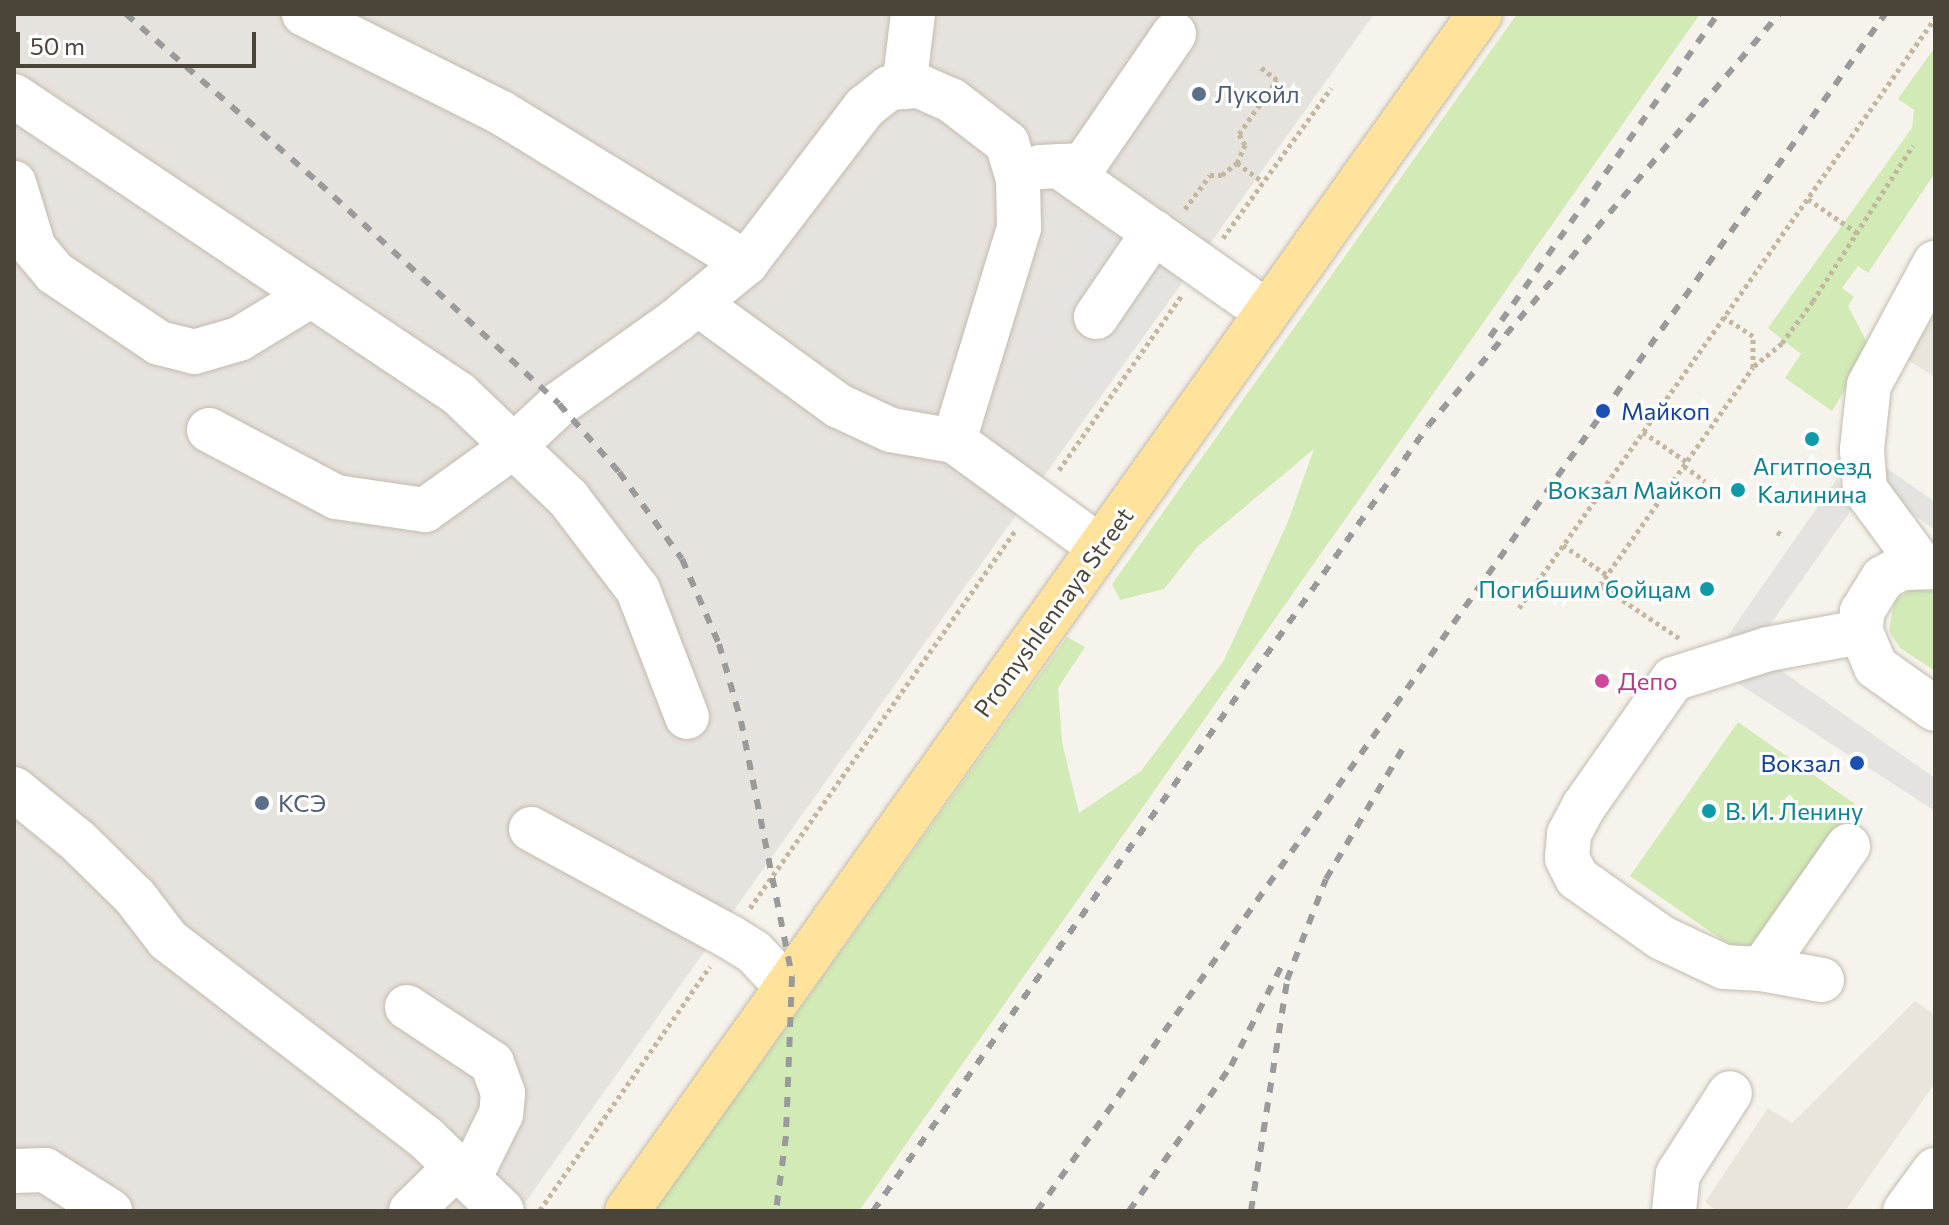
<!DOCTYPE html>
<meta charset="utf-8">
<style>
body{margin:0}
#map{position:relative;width:1949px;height:1225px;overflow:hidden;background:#f6f3ec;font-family:Commissioner,sans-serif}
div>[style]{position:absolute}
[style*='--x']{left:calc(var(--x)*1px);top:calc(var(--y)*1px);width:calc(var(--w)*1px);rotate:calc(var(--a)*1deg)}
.residential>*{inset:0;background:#eae5da}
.industrial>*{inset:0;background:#e6e2dd}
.green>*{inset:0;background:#d2eab5}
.parking>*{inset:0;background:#e5e3e0}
.path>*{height:5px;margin-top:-2.5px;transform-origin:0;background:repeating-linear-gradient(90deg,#c4b79f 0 4px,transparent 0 8px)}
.roads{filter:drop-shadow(0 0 2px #c2bbae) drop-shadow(0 0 2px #c2bbae)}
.minor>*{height:44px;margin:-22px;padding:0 22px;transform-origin:22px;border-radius:22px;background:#fff}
.major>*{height:44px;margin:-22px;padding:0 22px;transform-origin:22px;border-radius:22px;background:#ffe39c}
.rail>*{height:6px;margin-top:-3px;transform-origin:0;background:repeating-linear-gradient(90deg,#9a9a9a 0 10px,transparent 0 20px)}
.dots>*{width:22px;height:22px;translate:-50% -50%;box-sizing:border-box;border:4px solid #fff;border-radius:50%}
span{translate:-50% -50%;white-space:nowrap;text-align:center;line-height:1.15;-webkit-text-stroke:6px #fff;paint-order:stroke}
.service-label{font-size:24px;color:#4e5e75}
.left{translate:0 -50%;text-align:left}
.transit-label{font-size:24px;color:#164399}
.right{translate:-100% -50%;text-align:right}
.culture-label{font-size:24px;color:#0d838f}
.street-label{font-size:24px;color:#4b4439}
.hotel-label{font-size:24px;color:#b23c85}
.frame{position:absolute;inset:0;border:16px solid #4b4439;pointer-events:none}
.scale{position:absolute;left:16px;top:32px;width:240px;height:36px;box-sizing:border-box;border:4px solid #4b4439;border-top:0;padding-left:10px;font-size:24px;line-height:28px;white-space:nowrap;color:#4b4439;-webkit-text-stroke:6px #fff;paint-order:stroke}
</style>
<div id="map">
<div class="residential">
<i style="clip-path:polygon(1935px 315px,1935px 377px,1906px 359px)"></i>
<i style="clip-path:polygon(1915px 1001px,1935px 1015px,1935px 1083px,1845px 1211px,1717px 1211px,1705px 1202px,1768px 1108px,1792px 1123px)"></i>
</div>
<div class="industrial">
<i style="clip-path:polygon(14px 14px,1374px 14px,519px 1211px,14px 1211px)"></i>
</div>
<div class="green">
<i style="clip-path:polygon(1517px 14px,1700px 14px,859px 1211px,654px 1211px,1067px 637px,1085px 647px,1058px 688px,1062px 742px,1079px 813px,1141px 771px,1223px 662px,1287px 524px,1314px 449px,1198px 546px,1164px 589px,1120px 600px,1112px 584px)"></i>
<i style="clip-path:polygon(1935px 47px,1935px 173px,1868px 273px,1858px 266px,1842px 288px,1854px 297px,1848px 306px,1870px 348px,1832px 411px,1785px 378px,1801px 354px,1768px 328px,1912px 128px,1914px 110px,1898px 99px)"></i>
<i style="clip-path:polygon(1913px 588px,1935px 591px,1935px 671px,1900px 648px,1889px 631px,1894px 601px)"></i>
<i style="clip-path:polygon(1738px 722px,1855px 804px,1747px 957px,1630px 876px)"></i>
</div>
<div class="parking">
<i style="clip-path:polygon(1111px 218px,1189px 273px,1102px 394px,1073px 374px,1095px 340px,1067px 320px,1043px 353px,1026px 340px)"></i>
<i style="clip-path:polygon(1881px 464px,1935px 502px,1935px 530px,1868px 482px)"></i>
<i style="clip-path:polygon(1837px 479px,1852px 509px,1752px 650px,1935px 778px,1935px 811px,1708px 664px)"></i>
</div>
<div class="path">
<i style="--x:1237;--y:163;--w:32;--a:36"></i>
<i style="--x:1808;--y:199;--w:62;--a:34.5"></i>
<i style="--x:1185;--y:209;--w:42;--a:-53.7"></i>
<i style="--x:1210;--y:175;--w:12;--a:0"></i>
<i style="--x:1222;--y:175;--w:19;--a:-39"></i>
<i style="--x:1237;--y:163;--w:20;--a:-66"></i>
<i style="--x:1245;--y:145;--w:13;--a:-119"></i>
<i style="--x:1239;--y:134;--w:66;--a:-54.9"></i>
<i style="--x:1277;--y:80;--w:23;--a:-142"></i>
<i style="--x:1223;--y:238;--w:185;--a:-54.2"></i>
<i style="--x:1754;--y:366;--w:36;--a:-39"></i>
<i style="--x:1782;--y:343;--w:52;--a:-53.6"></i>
<i style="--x:1813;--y:301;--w:185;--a:-57.3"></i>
<i style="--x:1643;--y:432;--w:53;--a:34.3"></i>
<i style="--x:1684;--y:466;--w:26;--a:36"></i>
<i style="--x:1059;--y:470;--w:214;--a:-54.9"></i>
<i style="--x:1777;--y:532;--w:8;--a:30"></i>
<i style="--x:1563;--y:545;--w:53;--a:34.3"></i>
<i style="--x:1519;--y:608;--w:722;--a:-54.81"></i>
<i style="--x:1679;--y:638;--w:95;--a:-146.1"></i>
<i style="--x:1600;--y:585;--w:266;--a:-54.9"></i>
<i style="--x:1753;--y:367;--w:31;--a:-90"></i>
<i style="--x:1753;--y:336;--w:35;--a:-147"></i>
<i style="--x:750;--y:908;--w:462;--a:-54.9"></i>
<i style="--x:540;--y:1210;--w:297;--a:-55.1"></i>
</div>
<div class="roads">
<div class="minor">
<i style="--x:304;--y:14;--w:219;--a:26.6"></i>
<i style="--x:500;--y:112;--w:289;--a:31.5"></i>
<i style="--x:904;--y:87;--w:74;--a:-83"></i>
<i style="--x:14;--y:96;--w:536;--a:33.81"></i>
<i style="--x:459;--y:394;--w:151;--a:43.7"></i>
<i style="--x:568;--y:498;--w:116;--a:52.7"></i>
<i style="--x:638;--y:590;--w:136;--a:68.9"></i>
<i style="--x:1059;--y:166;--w:254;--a:35.1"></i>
<i style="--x:1040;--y:167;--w:44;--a:-2.6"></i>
<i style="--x:1084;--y:165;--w:159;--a:-55.5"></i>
<i style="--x:14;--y:183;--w:68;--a:72.9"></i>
<i style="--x:34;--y:248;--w:33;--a:50"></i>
<i style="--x:55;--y:273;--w:125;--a:33.9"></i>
<i style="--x:159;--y:343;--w:36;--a:14"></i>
<i style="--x:194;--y:352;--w:47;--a:-16.1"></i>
<i style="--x:239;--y:339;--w:83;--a:-31.2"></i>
<i style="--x:697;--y:303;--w:175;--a:36"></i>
<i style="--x:839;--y:406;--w:57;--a:24.8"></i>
<i style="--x:891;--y:430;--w:64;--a:9.9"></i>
<i style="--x:954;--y:441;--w:180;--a:36"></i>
<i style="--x:1096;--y:317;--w:103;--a:-55.7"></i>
<i style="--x:209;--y:430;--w:144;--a:27.8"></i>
<i style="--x:336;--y:497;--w:90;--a:8.3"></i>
<i style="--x:425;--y:510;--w:110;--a:-35.7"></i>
<i style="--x:514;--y:446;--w:62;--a:-43"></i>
<i style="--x:559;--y:404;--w:145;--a:-35.4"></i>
<i style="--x:677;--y:320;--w:89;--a:-39.6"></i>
<i style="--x:746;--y:263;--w:196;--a:-52.7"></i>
<i style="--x:865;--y:107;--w:31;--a:-38"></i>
<i style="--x:889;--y:88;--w:30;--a:-4"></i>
<i style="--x:919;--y:86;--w:35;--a:24"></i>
<i style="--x:951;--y:100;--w:71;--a:37.5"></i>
<i style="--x:1007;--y:143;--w:39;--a:73"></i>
<i style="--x:1018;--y:180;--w:48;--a:88.8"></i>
<i style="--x:1019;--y:228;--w:223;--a:107"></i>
<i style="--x:1921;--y:565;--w:94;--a:-126.4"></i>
<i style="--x:1865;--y:489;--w:40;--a:-94.3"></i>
<i style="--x:1862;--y:449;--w:64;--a:-83.8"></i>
<i style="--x:1869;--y:385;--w:139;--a:-61.6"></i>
<i style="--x:1935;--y:567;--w:34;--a:178"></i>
<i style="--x:1901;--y:568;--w:21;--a:151"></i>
<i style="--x:1883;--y:578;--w:40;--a:122"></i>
<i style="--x:1862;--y:612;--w:20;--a:93"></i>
<i style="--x:1861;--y:632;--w:38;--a:67"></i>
<i style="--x:1876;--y:667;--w:72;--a:35.4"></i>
<i style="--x:14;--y:789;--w:82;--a:39.1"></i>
<i style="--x:78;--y:841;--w:80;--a:44.5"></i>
<i style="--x:135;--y:897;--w:54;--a:52.5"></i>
<i style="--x:168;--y:940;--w:325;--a:37.5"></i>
<i style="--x:426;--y:1138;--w:105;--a:43.8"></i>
<i style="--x:531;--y:829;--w:226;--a:28.5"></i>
<i style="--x:730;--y:937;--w:28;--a:32"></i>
<i style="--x:754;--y:952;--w:47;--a:46.7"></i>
<i style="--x:1848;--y:846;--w:150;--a:125"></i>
<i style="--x:1762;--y:969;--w:38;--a:-177"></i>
<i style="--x:1724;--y:967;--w:68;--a:-154.9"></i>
<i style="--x:1662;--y:938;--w:104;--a:-144.8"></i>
<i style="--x:1577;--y:878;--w:22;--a:-117"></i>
<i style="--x:1567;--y:858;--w:24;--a:-85"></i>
<i style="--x:1569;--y:834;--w:32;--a:-62"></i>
<i style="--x:1584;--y:806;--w:155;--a:-55"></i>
<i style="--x:1673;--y:679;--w:100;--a:-17.5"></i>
<i style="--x:1768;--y:649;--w:95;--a:-10.4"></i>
<i style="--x:1762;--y:969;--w:61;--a:10.4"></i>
<i style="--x:407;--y:1007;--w:102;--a:33.4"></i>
<i style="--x:492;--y:1063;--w:32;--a:70"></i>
<i style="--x:503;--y:1093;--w:21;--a:95"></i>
<i style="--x:501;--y:1114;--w:72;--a:116.2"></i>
<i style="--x:14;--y:1171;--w:31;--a:-2"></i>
<i style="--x:45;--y:1170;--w:77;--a:32.2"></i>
<i style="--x:411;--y:1211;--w:63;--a:-44.4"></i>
<i style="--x:1674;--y:1211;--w:37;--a:-84"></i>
<i style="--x:1678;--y:1174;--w:96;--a:-57.3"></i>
<i style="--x:1905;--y:1211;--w:51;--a:-53.8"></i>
</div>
<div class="major">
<i style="--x:627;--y:1211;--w:1470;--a:-54.53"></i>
</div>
</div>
<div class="rail">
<i style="--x:126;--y:14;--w:257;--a:41.2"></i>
<i style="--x:319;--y:183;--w:326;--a:42.6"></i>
<i style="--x:559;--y:404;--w:91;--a:48.6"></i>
<i style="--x:619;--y:472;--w:107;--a:54.1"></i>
<i style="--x:682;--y:559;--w:93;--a:66.5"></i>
<i style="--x:719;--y:644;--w:80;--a:74.1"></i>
<i style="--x:741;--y:721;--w:261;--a:78.7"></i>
<i style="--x:792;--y:977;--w:159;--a:92.2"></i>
<i style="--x:786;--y:1136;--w:76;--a:97.6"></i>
<i style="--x:1490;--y:337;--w:395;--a:-54.8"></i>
<i style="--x:873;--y:1211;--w:961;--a:-54.74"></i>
<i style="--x:1428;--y:426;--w:541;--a:-49.57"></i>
<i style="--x:1037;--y:1211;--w:1467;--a:-54.68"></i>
<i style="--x:1129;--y:1211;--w:177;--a:-54.9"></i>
<i style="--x:1231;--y:1066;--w:118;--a:-63.2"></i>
<i style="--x:1251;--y:1211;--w:234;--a:-81.1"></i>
<i style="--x:1287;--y:980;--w:108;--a:-68.9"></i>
<i style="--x:1326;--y:879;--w:158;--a:-59.5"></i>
</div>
<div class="dots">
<i style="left:1199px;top:94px;background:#5c6f8a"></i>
<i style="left:1603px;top:411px;background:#1a4fb4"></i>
<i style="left:1812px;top:439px;background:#0f9aa8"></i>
<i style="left:1738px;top:490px;background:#0f9aa8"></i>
<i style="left:1707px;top:589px;background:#0f9aa8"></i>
<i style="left:1602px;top:681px;background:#d1479c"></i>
<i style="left:1857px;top:763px;background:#1a4fb4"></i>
<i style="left:262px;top:803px;background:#5c6f8a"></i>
<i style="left:1709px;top:811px;background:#0f9aa8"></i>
</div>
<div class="service-label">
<span class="left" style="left:1215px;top:94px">Лукойл</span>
<span class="left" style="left:278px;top:803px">КСЭ</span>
</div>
<div class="transit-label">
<span class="left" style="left:1621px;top:411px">Майкоп</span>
<span class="right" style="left:1841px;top:763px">Вокзал</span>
</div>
<div class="culture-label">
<span style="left:1812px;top:480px">Агитпоезд<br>Калинина</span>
<span class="right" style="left:1722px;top:490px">Вокзал Майкоп</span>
<span class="right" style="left:1691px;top:589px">Погибшим бойцам</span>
<span class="left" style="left:1725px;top:811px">В. И. Ленину</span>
</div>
<div class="street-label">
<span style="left:1053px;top:612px;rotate:-54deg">Promyshlennaya Street</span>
</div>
<div class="hotel-label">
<span class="left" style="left:1618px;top:681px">Депо</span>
</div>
<div class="frame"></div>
<div class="scale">50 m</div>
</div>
